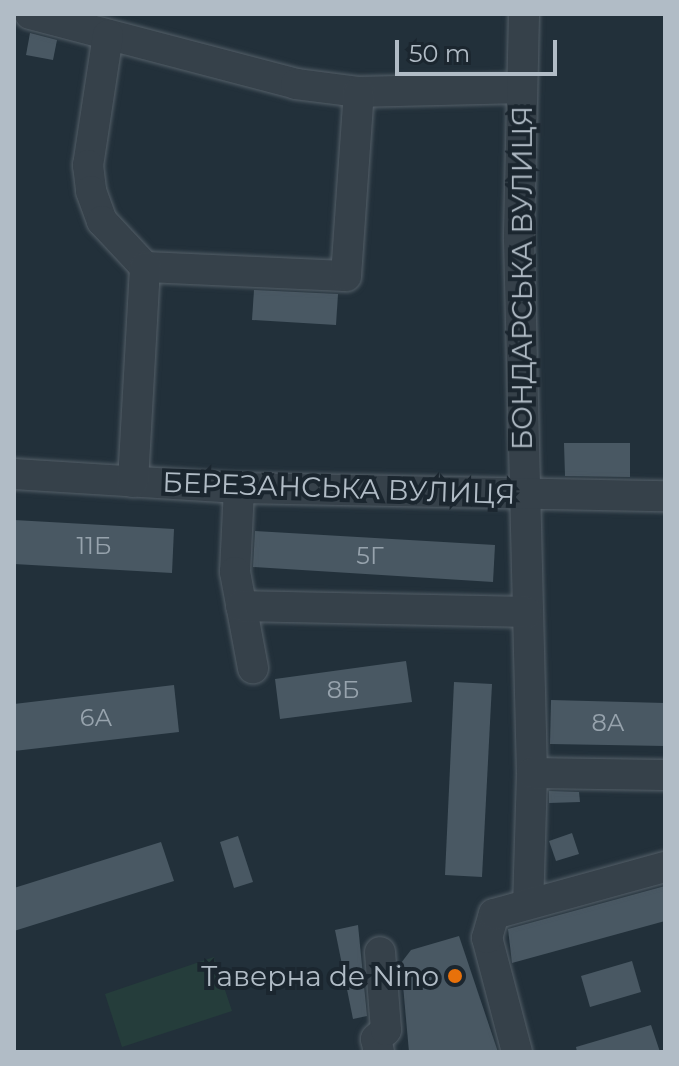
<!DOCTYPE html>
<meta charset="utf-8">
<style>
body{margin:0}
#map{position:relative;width:679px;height:1066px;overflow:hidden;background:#22303a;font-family:Montserrat,sans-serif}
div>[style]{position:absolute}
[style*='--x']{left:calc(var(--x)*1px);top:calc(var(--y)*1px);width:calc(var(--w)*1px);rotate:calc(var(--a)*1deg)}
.green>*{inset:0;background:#253d3b}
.building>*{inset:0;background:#495863}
.roads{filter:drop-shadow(0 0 2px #545f68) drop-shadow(0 0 2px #545f68)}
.minor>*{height:30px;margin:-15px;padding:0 15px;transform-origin:15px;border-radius:15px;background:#36414a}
.dots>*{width:22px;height:22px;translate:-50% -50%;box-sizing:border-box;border:4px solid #1b262f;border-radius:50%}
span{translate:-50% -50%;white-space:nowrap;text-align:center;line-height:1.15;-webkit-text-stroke:8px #1b262f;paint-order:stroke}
.number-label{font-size:24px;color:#97a3ad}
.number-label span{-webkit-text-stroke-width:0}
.street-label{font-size:28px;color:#b1bcc6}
.poi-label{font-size:28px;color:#b1bcc6}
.right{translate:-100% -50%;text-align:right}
.frame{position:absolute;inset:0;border:16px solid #b1bcc6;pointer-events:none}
.scale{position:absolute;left:395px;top:40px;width:162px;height:36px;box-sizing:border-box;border:4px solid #b1bcc6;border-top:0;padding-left:10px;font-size:24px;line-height:28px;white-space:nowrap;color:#b1bcc6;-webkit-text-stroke:6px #1b262f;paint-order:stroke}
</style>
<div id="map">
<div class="green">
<i style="clip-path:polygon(214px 957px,232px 1011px,122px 1047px,105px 994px)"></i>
</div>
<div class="building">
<i style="clip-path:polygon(30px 33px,57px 40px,53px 60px,26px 55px)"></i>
<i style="clip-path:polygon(254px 290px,338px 294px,336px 325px,252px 320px)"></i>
<i style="clip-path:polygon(564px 443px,630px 443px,630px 477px,565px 476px)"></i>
<i style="clip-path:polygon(14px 520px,174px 529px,172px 573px,14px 564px)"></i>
<i style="clip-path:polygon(255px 531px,495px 545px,493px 582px,253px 567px)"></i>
<i style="clip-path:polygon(406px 661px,412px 702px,280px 719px,275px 679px)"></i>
<i style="clip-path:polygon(454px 682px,492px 684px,482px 877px,445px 875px)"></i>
<i style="clip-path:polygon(174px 685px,179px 732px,14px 751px,14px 704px)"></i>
<i style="clip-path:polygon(551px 700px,665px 703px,665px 746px,550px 744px)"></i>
<i style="clip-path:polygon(549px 791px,579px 792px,580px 802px,549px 803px)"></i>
<i style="clip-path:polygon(572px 833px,579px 854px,556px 861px,549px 841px)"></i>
<i style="clip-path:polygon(238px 836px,253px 882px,234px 888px,220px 842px)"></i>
<i style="clip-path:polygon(161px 842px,174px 881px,14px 931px,14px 888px)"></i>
<i style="clip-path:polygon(665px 886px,665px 921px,512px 963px,508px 929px)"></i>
<i style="clip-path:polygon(358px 925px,367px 1016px,353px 1019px,335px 930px)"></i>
<i style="clip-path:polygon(459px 936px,498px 1052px,409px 1052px,401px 963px,411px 950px)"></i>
<i style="clip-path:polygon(632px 961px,641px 992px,590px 1007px,581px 976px)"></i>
<i style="clip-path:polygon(651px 1025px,660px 1052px,577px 1052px,576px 1047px)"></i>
</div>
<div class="roads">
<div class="minor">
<i style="--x:30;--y:14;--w:275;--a:14.7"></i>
<i style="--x:296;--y:84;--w:64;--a:7.2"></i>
<i style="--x:359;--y:92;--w:163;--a:-1.4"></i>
<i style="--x:524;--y:14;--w:225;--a:91.3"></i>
<i style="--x:519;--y:239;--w:534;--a:88.61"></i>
<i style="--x:532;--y:773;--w:131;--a:91.7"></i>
<i style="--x:108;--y:35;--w:132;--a:98.7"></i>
<i style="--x:88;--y:165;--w:26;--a:83"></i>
<i style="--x:91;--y:191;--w:32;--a:70"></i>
<i style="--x:102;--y:221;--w:63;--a:46.9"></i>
<i style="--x:145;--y:267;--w:201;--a:2.6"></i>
<i style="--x:346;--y:276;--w:184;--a:-86"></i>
<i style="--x:14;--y:474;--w:225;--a:3.6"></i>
<i style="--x:239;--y:488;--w:426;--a:1.1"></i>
<i style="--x:133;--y:482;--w:215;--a:-86.8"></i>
<i style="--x:239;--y:488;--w:84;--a:92.7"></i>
<i style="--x:235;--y:572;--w:98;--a:79.4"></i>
<i style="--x:241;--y:606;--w:286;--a:1.2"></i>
<i style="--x:532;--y:773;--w:133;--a:0.9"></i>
<i style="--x:379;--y:1052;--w:13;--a:-103"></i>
<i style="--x:376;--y:1039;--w:13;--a:-42"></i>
<i style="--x:386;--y:1030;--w:78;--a:-94.4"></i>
<i style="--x:517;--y:1052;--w:118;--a:-104.7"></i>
<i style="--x:487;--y:938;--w:25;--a:-74"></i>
<i style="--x:494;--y:914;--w:177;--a:-15.4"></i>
</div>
</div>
<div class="dots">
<i style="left:455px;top:976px;background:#e8710a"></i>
</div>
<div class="number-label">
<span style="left:94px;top:546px">11Б</span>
<span style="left:370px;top:556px">5Г</span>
<span style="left:343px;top:690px">8Б</span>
<span style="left:96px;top:718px">6А</span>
<span style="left:608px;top:723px">8А</span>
</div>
<div class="street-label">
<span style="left:522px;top:278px;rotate:-90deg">БОНДАРСЬКА ВУЛИЦЯ</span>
<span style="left:339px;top:488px;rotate:2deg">БЕРЕЗАНСЬКА ВУЛИЦЯ</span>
</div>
<div class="poi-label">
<span class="right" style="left:439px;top:976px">Таверна de Nino</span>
</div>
<div class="frame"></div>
<div class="scale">50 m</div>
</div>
